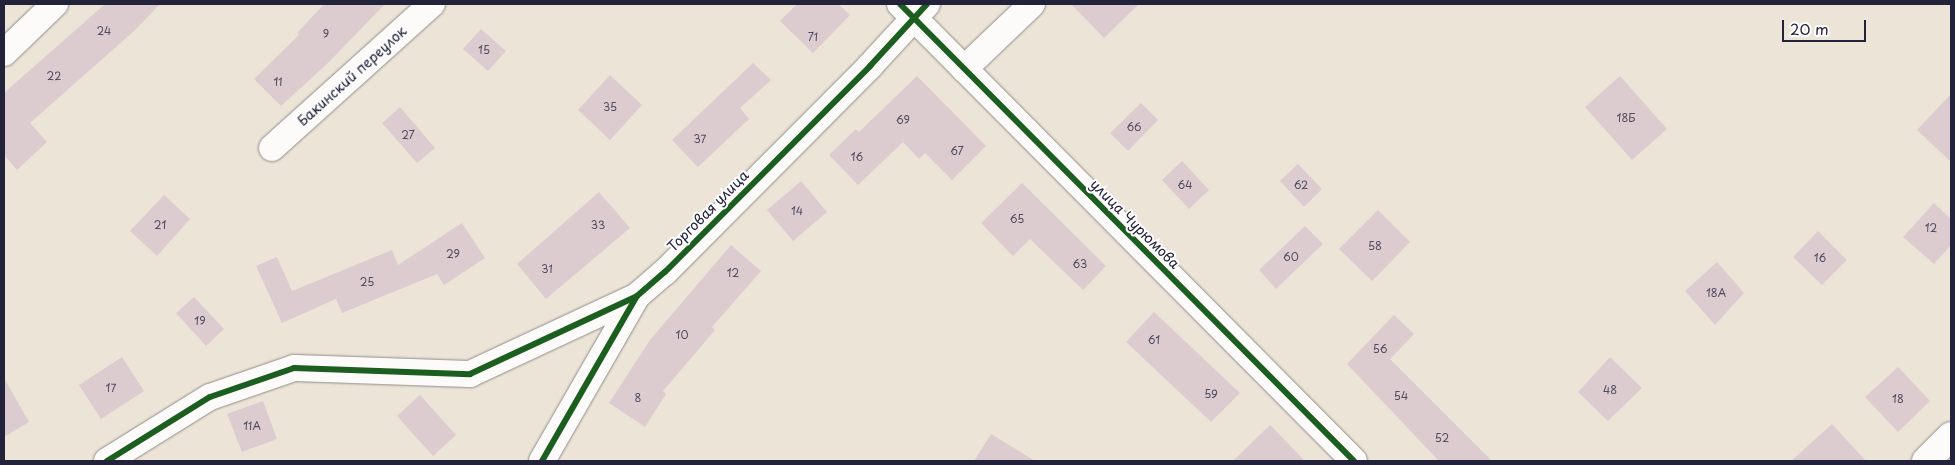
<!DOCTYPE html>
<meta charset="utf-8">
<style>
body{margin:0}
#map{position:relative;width:1955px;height:465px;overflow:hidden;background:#ece4d7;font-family:"Playpen Sans",sans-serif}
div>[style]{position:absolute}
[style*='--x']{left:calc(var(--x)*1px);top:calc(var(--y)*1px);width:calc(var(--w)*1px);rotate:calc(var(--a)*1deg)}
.building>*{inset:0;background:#dcccd0}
.roads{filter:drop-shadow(0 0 1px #918d8a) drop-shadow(0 0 1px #918d8a)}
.minor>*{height:26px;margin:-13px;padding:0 13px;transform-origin:13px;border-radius:13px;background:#fcfbf9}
.tertiary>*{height:28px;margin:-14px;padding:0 14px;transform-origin:14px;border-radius:14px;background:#fcfbf9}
.cycleway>*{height:6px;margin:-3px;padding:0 3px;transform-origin:3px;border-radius:3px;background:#1b5e20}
span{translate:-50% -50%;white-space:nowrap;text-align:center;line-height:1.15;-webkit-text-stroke:4px #fff;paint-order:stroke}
.number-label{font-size:11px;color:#504c60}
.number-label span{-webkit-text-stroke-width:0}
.street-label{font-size:14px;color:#22223b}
.frame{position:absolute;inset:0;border:5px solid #22223b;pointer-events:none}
.scale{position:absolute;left:1782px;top:20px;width:84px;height:22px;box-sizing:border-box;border:2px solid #22223b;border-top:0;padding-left:6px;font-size:15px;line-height:18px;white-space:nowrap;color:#22223b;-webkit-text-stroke:4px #fff;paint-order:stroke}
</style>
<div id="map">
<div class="building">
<i style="clip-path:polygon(105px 4px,160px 4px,133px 32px,30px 123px,47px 142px,17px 170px,4px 155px,4px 93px)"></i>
<i style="clip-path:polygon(324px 4px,385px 4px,329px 62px,281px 106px,254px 79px,299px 35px,297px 33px)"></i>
<i style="clip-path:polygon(797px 4px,838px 4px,850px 15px,813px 53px,780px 21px)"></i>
<i style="clip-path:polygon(1071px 4px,1139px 4px,1104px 38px)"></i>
<i style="clip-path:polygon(481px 29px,506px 51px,488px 71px,463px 49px)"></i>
<i style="clip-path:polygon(753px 63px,771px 80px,740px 108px,749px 119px,698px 167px,672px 140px)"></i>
<i style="clip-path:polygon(610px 75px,642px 105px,610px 140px,578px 110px)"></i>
<i style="clip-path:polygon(917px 76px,986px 146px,952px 180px,925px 153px,919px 159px,903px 142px,858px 185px,829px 155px,856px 129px,859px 132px)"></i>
<i style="clip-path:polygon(1620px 76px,1667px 129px,1632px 160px,1585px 107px)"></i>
<i style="clip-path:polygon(1951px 94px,1951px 162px,1917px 130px)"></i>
<i style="clip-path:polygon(1141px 103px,1158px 120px,1128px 151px,1110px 133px)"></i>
<i style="clip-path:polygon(400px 107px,435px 148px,417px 163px,382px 123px)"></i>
<i style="clip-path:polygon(1182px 161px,1209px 190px,1189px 209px,1162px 180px)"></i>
<i style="clip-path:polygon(1298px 164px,1322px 189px,1304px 207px,1280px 181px)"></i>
<i style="clip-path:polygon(801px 181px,827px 212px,793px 241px,767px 210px)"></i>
<i style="clip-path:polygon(1022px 183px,1106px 266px,1083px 290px,1030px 239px,1013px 256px,981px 223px)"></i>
<i style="clip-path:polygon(599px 192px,630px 228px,546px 299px,517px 264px)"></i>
<i style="clip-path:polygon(164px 195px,190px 219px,157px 256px,130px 231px)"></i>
<i style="clip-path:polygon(1934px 203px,1951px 219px,1951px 245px,1934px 264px,1903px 237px)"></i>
<i style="clip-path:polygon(1378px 210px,1410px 242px,1372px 281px,1339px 249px)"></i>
<i style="clip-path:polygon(462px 223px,485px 258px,444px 285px,437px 274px,342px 313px,336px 299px,282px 323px,256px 266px,277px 257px,292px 291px,392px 250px,398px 265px)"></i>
<i style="clip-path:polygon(1305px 226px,1323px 244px,1276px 289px,1259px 270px)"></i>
<i style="clip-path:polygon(1818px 231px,1847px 260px,1822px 285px,1793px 257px)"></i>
<i style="clip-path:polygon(731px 245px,761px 271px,712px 327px,715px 330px,663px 391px,666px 394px,645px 427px,609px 403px,650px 340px)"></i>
<i style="clip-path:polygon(1717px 262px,1744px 293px,1715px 325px,1685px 291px)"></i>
<i style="clip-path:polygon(194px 297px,224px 329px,206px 346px,176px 313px)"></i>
<i style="clip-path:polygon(1154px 312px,1240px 393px,1211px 422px,1126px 342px)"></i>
<i style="clip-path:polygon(1394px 315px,1414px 334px,1390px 359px,1492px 461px,1439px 461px,1347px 364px)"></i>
<i style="clip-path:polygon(122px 357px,144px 391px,101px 419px,79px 385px)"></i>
<i style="clip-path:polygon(1610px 357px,1642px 388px,1608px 421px,1578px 392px)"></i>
<i style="clip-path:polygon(1898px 367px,1930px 401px,1898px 432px,1865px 397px)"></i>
<i style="clip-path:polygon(4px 378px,29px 422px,4px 437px)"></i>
<i style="clip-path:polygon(420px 395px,456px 435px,433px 456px,397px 416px)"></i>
<i style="clip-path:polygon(263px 401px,277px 439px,242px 452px,227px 414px)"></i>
<i style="clip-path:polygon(1832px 424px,1866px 461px,1791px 461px)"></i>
<i style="clip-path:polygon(1270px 425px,1305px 461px,1233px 461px)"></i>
<i style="clip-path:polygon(991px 434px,1035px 461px,974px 461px)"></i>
</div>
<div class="roads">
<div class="minor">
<i style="--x:900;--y:4;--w:644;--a:45.19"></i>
<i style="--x:4;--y:53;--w:71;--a:-43.9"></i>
<i style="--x:964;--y:69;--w:94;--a:-43.7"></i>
<i style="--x:272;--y:148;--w:215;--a:-42"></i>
<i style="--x:107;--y:461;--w:121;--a:-31.9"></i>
<i style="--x:210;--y:397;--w:89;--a:-19"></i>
<i style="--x:294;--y:368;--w:176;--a:2"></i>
<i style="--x:470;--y:374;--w:184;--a:-25"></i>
<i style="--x:542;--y:461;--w:190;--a:-60.1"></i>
<i style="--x:637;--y:296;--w:37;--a:-41"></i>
<i style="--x:665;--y:272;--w:291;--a:-45.1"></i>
<i style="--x:870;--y:66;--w:84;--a:-47.4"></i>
</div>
<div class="tertiary">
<i style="--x:1926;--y:461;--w:35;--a:-45"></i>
</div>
</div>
<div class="cycleway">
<i style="--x:900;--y:4;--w:644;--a:45.19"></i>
<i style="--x:107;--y:461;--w:121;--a:-31.9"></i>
<i style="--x:210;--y:397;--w:89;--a:-19"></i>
<i style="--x:294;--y:368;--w:176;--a:2"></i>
<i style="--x:470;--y:374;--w:184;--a:-25"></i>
<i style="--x:542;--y:461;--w:190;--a:-60.1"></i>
<i style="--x:637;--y:296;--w:37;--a:-41"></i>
<i style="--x:665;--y:272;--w:291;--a:-45.1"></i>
<i style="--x:870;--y:66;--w:84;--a:-47.4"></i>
</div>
<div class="number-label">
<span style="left:104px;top:31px">24</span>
<span style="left:326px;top:34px">9</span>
<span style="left:813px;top:37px">71</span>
<span style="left:484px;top:50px">15</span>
<span style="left:54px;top:76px">22</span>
<span style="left:278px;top:82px">11</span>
<span style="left:610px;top:107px">35</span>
<span style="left:1626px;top:118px">18Б</span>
<span style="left:903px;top:120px">69</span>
<span style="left:1134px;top:127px">66</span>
<span style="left:408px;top:135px">27</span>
<span style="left:700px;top:139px">37</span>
<span style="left:957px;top:151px">67</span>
<span style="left:857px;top:157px">16</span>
<span style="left:1185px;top:185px">64</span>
<span style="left:1301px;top:185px">62</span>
<span style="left:797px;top:211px">14</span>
<span style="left:1017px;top:219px">65</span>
<span style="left:160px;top:225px">21</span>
<span style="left:598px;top:225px">33</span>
<span style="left:1931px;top:228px">12</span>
<span style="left:1375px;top:246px">58</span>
<span style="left:453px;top:254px">29</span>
<span style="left:1291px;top:257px">60</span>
<span style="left:1820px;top:258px">16</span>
<span style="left:1080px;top:264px">63</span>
<span style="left:547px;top:269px">31</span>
<span style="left:733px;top:273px">12</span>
<span style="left:367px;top:282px">25</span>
<span style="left:1716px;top:293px">18А</span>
<span style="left:200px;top:321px">19</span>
<span style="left:682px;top:335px">10</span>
<span style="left:1154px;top:340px">61</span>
<span style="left:1380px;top:349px">56</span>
<span style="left:111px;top:388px">17</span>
<span style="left:1610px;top:390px">48</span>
<span style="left:1211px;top:394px">59</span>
<span style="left:1401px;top:396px">54</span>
<span style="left:638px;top:398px">8</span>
<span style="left:1898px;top:399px">18</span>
<span style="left:252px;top:426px">11А</span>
<span style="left:1442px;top:438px">52</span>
</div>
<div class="street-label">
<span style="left:352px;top:76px;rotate:-42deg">Бакинский переулок</span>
<span style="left:708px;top:211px;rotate:-45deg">Торговая улица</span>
<span style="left:1135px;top:224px;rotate:45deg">улица Чурюмова</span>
</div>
<div class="frame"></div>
<div class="scale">20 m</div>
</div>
